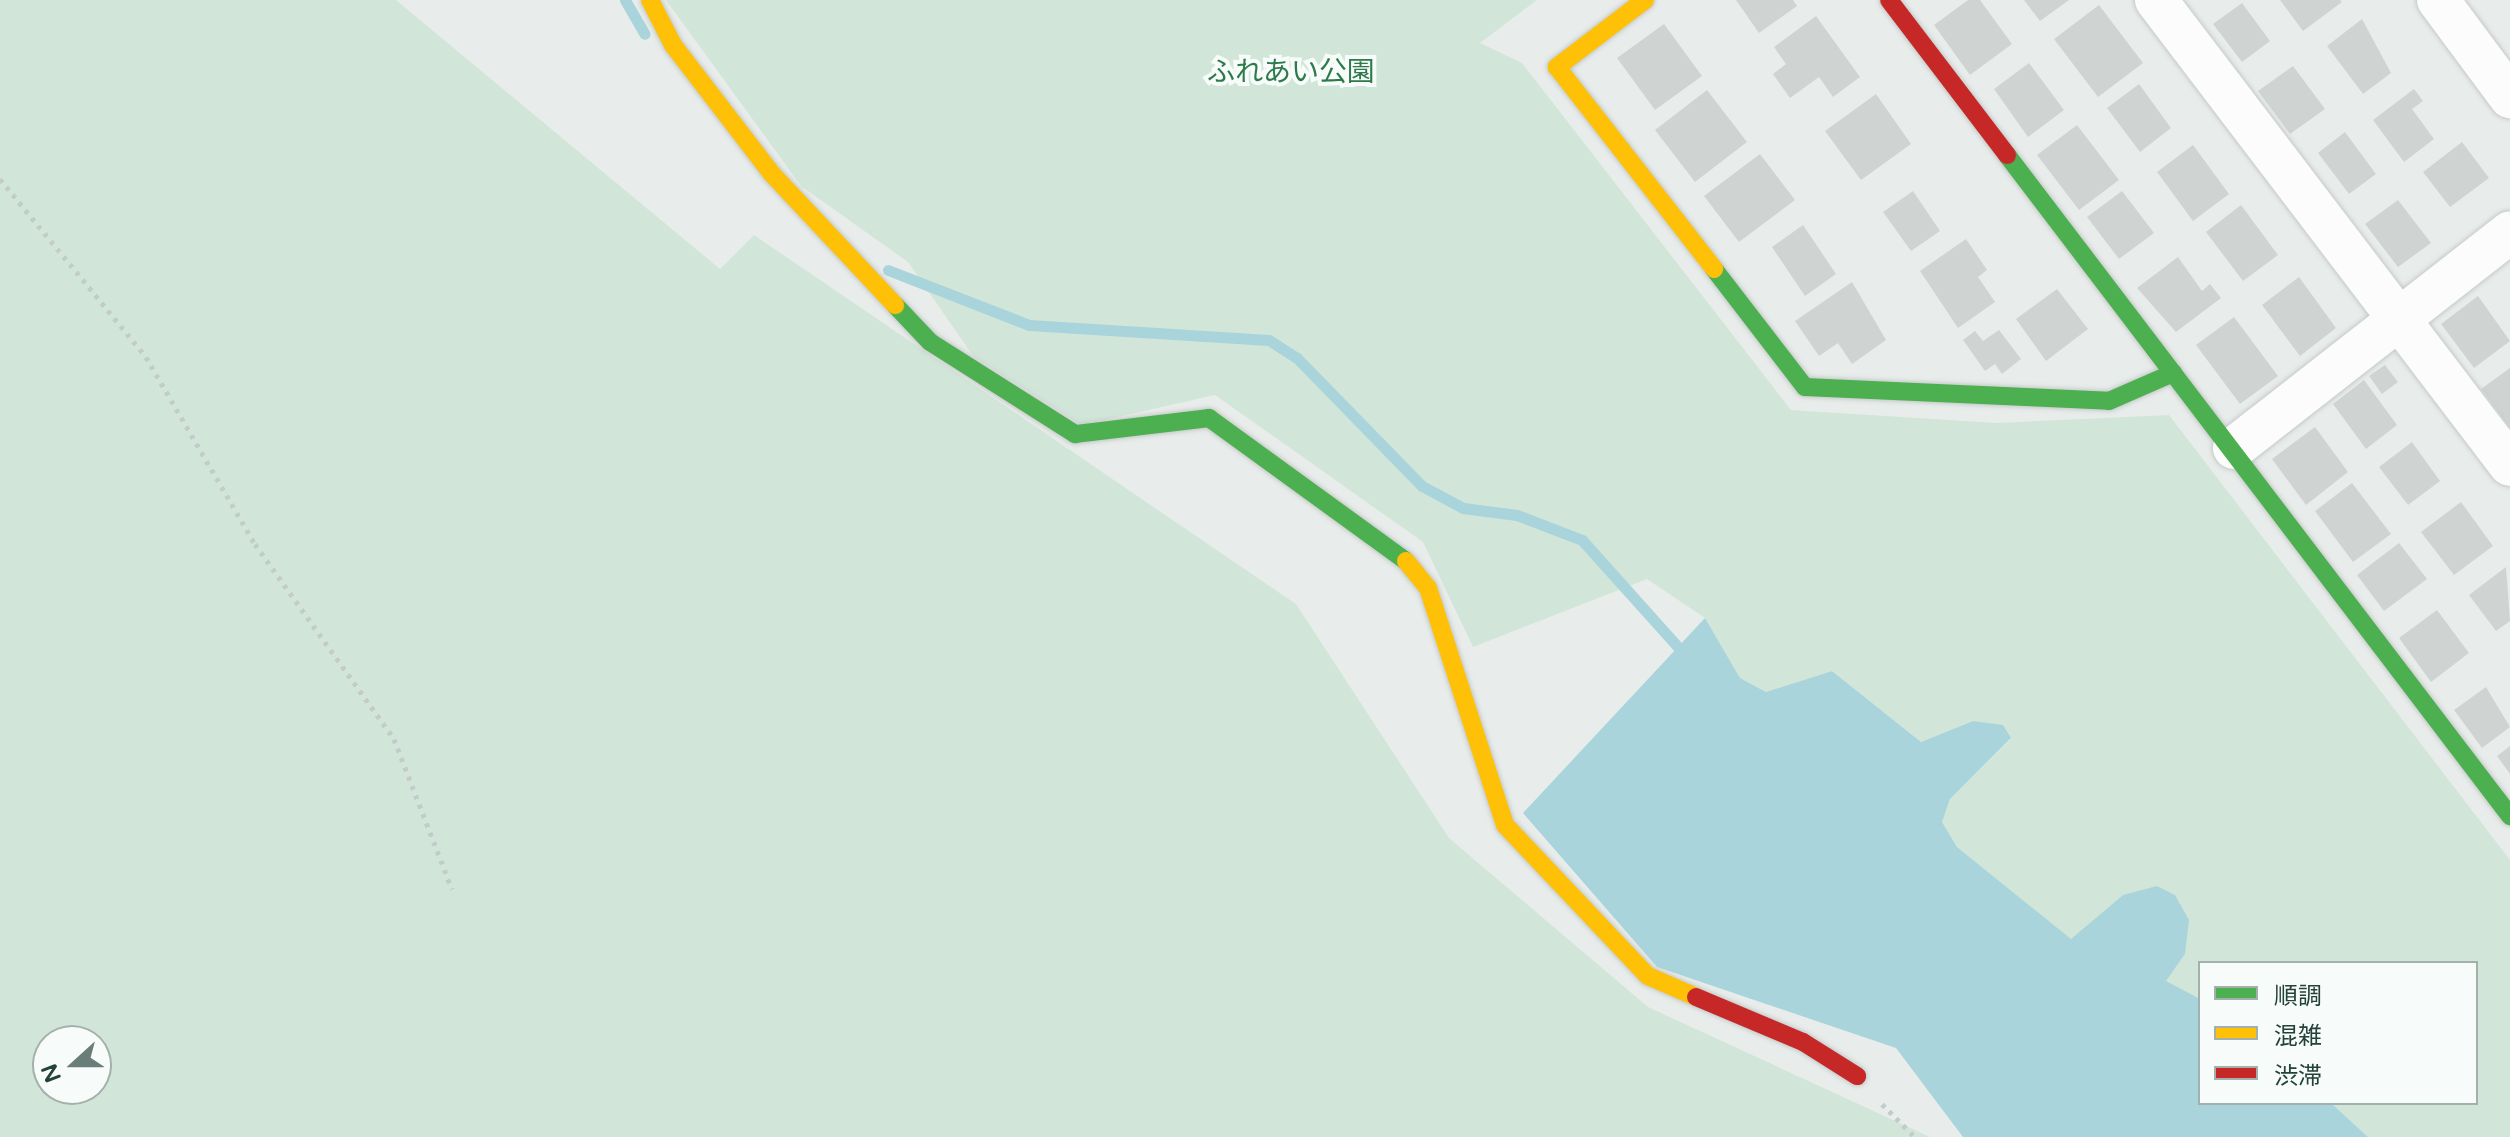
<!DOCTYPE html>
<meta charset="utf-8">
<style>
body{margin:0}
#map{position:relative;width:2510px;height:1137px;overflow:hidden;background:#e8edeb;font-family:"Varela Round","Noto Sans JP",sans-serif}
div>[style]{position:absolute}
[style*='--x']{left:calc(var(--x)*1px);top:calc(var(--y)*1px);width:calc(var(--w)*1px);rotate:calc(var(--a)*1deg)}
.green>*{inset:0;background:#d1e6d8}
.water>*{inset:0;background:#a9d4db}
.stream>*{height:11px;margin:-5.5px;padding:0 5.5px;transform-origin:5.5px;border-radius:5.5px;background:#a9d4db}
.building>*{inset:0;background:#cfd4d2}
.path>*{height:5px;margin-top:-2.5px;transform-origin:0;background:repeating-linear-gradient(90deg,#c3ccca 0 4px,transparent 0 10px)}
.roads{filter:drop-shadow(0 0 2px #c5cac8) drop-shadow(0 0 2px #c5cac8)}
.street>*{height:42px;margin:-21px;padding:0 21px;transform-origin:21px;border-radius:21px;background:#fcfcfc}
.fast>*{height:18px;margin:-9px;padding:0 9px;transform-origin:9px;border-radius:9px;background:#4caf50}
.slow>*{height:18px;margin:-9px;padding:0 9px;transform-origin:9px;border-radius:9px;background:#ffc107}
.jam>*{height:18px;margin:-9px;padding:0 9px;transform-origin:9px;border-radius:9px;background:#c62828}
span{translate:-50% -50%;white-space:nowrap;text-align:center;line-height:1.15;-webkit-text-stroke:8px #f7fbf9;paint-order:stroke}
.park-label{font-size:28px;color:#2d7a4b}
.legend{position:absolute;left:2198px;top:961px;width:280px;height:144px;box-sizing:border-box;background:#f7fbf9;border:2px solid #a3b1ad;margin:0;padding:10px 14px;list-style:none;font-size:24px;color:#24423a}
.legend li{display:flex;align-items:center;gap:16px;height:40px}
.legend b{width:40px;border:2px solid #a3b1ad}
.north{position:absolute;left:32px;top:1025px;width:80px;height:80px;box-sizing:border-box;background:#f7fbf9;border:2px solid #a3b1ad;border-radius:50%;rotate:249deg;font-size:22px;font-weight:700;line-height:32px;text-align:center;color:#24423a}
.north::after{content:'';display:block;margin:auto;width:28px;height:36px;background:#697e78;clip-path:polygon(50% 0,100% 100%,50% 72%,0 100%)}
</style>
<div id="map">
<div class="green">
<i style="clip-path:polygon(evenodd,0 0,396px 0,720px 269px,754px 235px,1296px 604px,1449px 838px,1648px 1007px,1930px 1137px,0 1137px,0 0,48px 1041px,96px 1041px,96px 1089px,48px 1089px,48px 1041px)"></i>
<i style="clip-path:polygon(666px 0,1537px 0,1480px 43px,1522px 63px,1791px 410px,1997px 423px,2169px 415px,2510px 860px,2510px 1137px,2368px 1137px,2331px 1103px,2476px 1103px,2476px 963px,2200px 963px,2200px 999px,2165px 981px,2185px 954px,2123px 895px,2071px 940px,1957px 847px,1942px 822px,1950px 799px,2011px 739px,1973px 721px,1921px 742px,1832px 671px,1766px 692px,1740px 678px,1705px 618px,1647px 579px,1473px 647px,1423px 542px,1215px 395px,1082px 425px,973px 356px,908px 262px,801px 186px)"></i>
</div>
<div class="water">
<i style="clip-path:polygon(1705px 618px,1740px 678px,1766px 692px,1832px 671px,1921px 742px,1973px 721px,2003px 725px,2011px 738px,1950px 799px,1942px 822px,1957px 847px,2071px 939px,2123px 895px,2157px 886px,2175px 895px,2189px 920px,2185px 954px,2166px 981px,2200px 999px,2200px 1103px,2331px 1103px,2368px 1137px,1963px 1137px,1896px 1048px,1657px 967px,1523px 813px)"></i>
</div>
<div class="stream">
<i style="--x:625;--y:0;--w:39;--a:60"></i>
<i style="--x:888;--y:270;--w:151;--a:21.3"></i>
<i style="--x:1029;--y:325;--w:240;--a:3.6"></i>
<i style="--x:1269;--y:340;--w:33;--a:33"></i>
<i style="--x:1297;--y:358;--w:179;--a:45.7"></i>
<i style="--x:1422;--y:486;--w:47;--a:28.2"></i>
<i style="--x:1463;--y:508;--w:54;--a:7.4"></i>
<i style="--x:1517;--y:515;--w:70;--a:21"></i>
<i style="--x:1582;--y:540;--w:156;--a:48.1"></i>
</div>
<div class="building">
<i style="clip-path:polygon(1736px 0,1793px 0,1797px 6px,1759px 33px)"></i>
<i style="clip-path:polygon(1968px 0,1980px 0,2012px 44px,1970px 75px,1934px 25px)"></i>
<i style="clip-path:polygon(2024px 0,2069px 0,2040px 21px)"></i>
<i style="clip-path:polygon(2280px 0,2340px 0,2342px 2px,2303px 31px)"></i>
<i style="clip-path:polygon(2242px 3px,2270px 41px,2242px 62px,2213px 24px)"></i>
<i style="clip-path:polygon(2099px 5px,2143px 63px,2098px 97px,2054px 39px)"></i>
<i style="clip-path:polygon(1816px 16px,1860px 77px,1833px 97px,1819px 77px,1790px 98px,1773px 74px,1786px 64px,1774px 47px)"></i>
<i style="clip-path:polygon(2362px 19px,2391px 73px,2363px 94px,2327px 46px)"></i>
<i style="clip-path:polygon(1664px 24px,1702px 76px,1655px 110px,1617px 58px)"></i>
<i style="clip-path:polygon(2029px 63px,2064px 110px,2028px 137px,1994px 89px)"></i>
<i style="clip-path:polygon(2293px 66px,2325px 109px,2290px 134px,2258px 91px)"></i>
<i style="clip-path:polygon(2139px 84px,2171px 128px,2140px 152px,2107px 108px)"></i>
<i style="clip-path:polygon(2414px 89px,2423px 101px,2412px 109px,2434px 139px,2404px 162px,2373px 120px)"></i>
<i style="clip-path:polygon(1707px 90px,1747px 142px,1695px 182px,1655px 130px)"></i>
<i style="clip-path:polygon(1876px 94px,1911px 144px,1861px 180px,1825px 131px)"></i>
<i style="clip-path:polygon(2077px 125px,2119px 180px,2079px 210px,2037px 155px)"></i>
<i style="clip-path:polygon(2345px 132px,2376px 174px,2349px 194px,2318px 153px)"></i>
<i style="clip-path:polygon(2462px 142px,2489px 178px,2450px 207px,2423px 172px)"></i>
<i style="clip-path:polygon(2193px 145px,2229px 194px,2193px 221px,2157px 172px)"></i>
<i style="clip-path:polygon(1760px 154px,1795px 200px,1739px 242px,1704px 196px)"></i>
<i style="clip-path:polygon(1913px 191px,1940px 231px,1911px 251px,1883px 212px)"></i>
<i style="clip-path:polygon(2122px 191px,2154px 233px,2119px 259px,2087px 217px)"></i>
<i style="clip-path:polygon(2398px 200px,2431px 243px,2398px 267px,2365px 224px)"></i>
<i style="clip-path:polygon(2241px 205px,2278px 255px,2243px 281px,2206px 232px)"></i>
<i style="clip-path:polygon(1803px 225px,1836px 274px,1805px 296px,1772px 247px)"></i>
<i style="clip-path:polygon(1966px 239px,1987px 270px,1978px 277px,1995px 302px,1958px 328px,1920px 271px)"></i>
<i style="clip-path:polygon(2178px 257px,2202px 291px,2210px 284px,2221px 298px,2176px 332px,2137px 288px)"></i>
<i style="clip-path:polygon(2299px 277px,2336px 328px,2300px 356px,2262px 305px)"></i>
<i style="clip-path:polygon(1852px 282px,1886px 340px,1852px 364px,1838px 343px,1819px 356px,1795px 321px)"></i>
<i style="clip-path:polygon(2057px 289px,2088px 329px,2046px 361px,2016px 319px)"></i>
<i style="clip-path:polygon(2478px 296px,2510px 341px,2474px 368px,2441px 324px)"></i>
<i style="clip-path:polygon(2234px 317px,2278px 376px,2240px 404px,2196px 345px)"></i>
<i style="clip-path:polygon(1999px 330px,2021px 359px,2002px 374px,1995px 364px,1985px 371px,1963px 340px,1975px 331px,1983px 341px)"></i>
<i style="clip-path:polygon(2385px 365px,2398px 382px,2382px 394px,2369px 376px)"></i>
<i style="clip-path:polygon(2510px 368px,2510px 428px,2481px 389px)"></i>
<i style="clip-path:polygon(2364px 380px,2397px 425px,2366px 449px,2333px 404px)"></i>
<i style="clip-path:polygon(2315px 427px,2348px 472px,2306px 505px,2272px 459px)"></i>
<i style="clip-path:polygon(2412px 442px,2440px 481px,2408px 505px,2379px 467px)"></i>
<i style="clip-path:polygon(2352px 483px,2391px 534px,2353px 562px,2315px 511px)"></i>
<i style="clip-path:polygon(2461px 502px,2493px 546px,2454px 575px,2421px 532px)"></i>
<i style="clip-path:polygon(2399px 543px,2427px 579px,2384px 611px,2357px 575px)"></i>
<i style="clip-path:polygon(2506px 567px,2510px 621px,2496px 631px,2469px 595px)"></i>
<i style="clip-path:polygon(2437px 610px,2469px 653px,2431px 682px,2399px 638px)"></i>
<i style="clip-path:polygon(2486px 687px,2510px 727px,2482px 748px,2454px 710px)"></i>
<i style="clip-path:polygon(2510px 746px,2510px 774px,2497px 756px)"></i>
</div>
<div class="path">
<i style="--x:0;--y:179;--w:230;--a:50.6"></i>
<i style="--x:146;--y:357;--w:216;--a:59.8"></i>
<i style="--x:255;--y:544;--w:239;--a:54.5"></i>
<i style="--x:394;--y:739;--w:161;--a:68.9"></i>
<i style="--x:1882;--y:1104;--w:47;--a:45"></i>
</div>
<div class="roads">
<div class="street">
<i style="--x:2156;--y:0;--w:584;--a:52.72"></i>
<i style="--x:2438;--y:0;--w:121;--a:53.4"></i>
<i style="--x:2234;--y:448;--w:350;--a:-38"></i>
</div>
<div class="fast">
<i style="--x:2007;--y:155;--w:831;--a:52.73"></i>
<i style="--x:1714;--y:269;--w:149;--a:52.4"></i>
<i style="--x:1805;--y:387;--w:304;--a:2.6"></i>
<i style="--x:2109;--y:401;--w:70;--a:-23.6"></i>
<i style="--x:895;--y:305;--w:51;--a:46.6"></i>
<i style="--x:930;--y:342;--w:172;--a:32.4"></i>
<i style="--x:1075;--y:434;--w:135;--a:-6.8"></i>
<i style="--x:1209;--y:418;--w:243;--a:36"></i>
</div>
<div class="slow">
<i style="--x:650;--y:0;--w:51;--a:62.9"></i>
<i style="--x:673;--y:45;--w:163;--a:52.5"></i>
<i style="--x:772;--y:174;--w:180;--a:46.8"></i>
<i style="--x:1645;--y:0;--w:111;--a:142.7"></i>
<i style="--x:1557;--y:67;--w:256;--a:52.1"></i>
<i style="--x:1406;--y:561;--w:35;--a:51"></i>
<i style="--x:1428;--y:588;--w:249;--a:72"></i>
<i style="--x:1505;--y:825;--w:208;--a:46.6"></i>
<i style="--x:1648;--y:976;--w:52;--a:23.6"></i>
</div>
<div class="jam">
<i style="--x:1889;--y:0;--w:195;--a:52.7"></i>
<i style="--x:1696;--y:997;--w:116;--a:22.8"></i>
<i style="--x:1803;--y:1042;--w:64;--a:32.2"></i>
</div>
</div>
<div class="park-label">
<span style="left:1291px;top:72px">ふれあい公園</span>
</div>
<ul class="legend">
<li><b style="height:10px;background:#4caf50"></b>順調</li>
<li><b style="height:10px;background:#ffc107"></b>混雑</li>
<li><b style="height:10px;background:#c62828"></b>渋滞</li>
</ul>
<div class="north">N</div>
</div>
